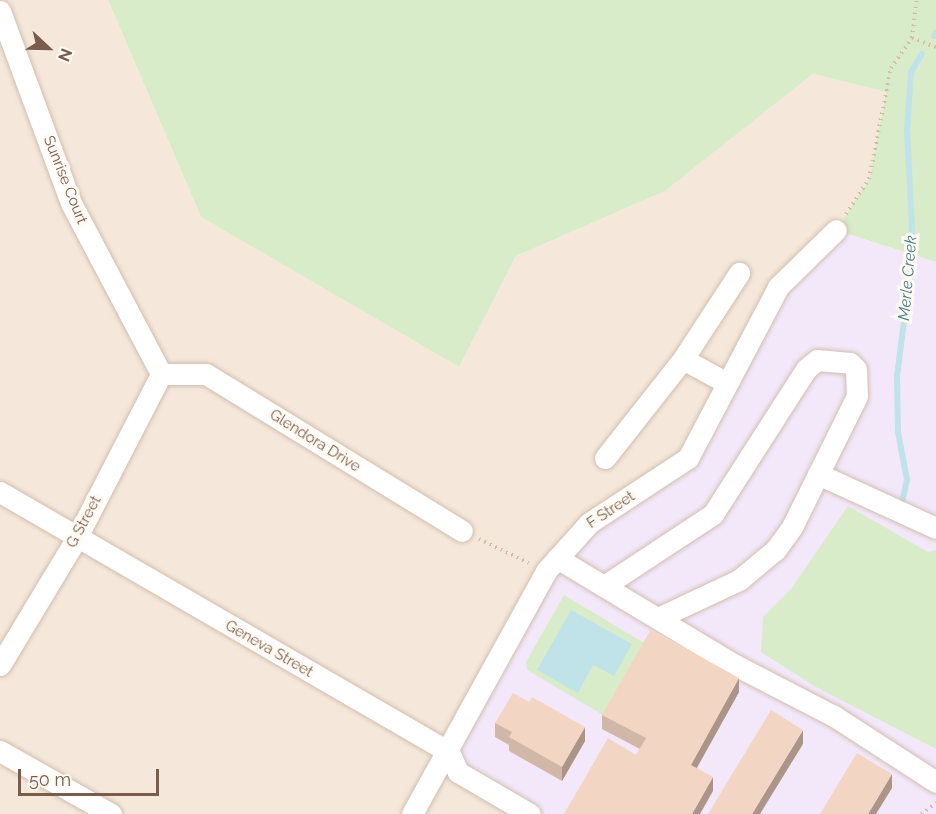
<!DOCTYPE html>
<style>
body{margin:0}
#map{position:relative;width:936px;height:814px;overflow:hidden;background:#fdf6ec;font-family:Raleway,sans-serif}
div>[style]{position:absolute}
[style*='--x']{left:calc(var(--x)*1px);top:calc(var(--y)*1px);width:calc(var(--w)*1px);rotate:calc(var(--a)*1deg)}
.residential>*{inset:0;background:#f5e8da}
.education>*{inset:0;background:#f3e8fa}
.green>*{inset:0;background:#d8ecc9}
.water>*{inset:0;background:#bfe3e8}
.stream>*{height:6px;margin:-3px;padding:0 3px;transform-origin:3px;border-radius:3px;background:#bfe3e8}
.path>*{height:4px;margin-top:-2px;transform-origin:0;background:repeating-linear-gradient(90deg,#d9b8a5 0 1.5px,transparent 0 6px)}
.roads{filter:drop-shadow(0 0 2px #d1beb0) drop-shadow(0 0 2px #d1beb0)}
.minor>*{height:21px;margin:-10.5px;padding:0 10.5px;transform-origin:10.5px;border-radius:10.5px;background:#fff}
.wall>*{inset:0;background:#d1b7a8}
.shaded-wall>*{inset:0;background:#aa9588}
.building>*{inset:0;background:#f3d5c3}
span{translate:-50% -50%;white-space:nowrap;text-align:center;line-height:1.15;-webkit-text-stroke:6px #fffaf3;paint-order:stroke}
.street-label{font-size:15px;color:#7a5c4d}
.water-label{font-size:16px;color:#437c86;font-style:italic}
.north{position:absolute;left:18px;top:18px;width:60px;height:60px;-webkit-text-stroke:4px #fffaf3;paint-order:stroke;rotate:112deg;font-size:16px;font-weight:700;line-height:24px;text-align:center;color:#7a5c4d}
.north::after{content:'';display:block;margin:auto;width:21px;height:27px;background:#7a5c4d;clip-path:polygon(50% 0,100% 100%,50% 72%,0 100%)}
.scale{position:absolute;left:18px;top:769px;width:141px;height:27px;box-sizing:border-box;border:3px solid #7a5c4d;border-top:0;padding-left:8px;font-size:18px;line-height:21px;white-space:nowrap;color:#7a5c4d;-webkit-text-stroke:4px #fffaf3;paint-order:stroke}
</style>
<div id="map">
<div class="residential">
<i style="clip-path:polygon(0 0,108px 0,201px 217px,459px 367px,516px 256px,665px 191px,813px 74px,886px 92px,869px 179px,836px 230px,528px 814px,0 814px)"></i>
</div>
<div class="education">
<i style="clip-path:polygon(836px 230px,936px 262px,936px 814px,528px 814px,449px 752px,571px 540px,688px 458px,778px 287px)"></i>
</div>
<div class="green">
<i style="clip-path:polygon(108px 0,936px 0,936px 262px,836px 230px,869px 179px,886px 92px,813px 74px,665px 191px,516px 256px,459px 367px,201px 217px)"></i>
<i style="clip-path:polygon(848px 506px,928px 552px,936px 550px,936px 749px,816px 687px,761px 652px,763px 617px,791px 589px)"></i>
<i style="clip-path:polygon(564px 595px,649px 646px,608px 718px,527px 670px,526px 662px)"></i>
</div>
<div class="water">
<i style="clip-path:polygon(571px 610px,632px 644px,614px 676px,593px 665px,578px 693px,537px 670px)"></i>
</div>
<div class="stream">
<i style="--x:934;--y:36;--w:4;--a:-56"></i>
<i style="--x:902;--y:503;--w:24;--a:-78"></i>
<i style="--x:907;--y:480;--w:49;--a:-100.6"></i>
<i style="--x:898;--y:432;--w:56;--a:-91"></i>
<i style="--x:897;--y:376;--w:126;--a:-82.7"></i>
<i style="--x:913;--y:251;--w:121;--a:-92.8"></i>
<i style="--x:907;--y:130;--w:58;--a:-86.1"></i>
<i style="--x:911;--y:72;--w:21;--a:-59"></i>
</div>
<div class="path">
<i style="--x:912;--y:38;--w:38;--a:-83"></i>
<i style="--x:846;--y:214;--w:42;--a:-56.7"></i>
<i style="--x:869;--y:179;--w:113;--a:-78.8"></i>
<i style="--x:891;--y:68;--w:37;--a:-55"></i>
<i style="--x:912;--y:38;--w:26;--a:21"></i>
<i style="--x:479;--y:539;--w:55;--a:25.6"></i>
<i style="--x:921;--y:814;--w:19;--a:-36"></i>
</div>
<div class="roads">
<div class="minor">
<i style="--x:0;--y:11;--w:205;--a:69.7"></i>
<i style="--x:71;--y:203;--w:193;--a:62.2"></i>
<i style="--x:683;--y:359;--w:50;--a:28.6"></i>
<i style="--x:161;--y:374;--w:45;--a:0"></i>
<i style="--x:206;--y:374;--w:300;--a:31.5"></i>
<i style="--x:605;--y:458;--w:126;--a:-51.8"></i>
<i style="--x:683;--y:359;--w:103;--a:-56.9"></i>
<i style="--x:818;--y:474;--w:130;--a:24.6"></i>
<i style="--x:0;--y:492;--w:519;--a:30.07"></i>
<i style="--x:449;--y:752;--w:22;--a:66"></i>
<i style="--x:458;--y:772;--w:83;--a:30.3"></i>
<i style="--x:557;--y:558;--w:208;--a:31"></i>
<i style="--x:735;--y:665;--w:111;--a:27.3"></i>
<i style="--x:834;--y:716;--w:121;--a:32.9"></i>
<i style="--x:604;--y:586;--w:131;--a:-33.4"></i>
<i style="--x:713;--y:514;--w:172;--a:-57.3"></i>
<i style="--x:806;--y:369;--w:14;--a:-39"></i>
<i style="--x:817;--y:360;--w:33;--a:5"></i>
<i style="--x:850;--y:363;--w:8;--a:45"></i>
<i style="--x:856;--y:369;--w:27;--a:88"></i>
<i style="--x:857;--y:396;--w:146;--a:116.4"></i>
<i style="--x:792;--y:527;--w:29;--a:126"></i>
<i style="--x:775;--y:550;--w:47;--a:140.2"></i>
<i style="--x:739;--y:580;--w:89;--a:154.9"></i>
<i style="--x:0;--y:665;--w:147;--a:-58.9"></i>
<i style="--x:76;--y:539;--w:186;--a:-62.7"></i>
<i style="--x:0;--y:751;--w:128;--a:29.6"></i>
<i style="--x:412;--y:814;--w:277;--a:-61.1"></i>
<i style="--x:546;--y:571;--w:64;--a:-48.1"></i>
<i style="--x:589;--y:523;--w:118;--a:-33.3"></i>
<i style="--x:688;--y:458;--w:193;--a:-62.2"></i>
<i style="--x:778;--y:287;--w:81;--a:-44.5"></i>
</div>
</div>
<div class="wall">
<i style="clip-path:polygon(739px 692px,697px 768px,713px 791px,636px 755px,640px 749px,602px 729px,602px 715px)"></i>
<i style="clip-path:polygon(495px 723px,585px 741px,562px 781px,509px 751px,509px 745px,495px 737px)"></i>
</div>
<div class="shaded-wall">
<i style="clip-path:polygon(739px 678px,739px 692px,691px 778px,691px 765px)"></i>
<i style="clip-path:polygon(585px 727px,585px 741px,562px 781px,562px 767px)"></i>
<i style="clip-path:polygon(803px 730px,803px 744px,760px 814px,752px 814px)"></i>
<i style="clip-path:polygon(892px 774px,892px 788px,876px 814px,868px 814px)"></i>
<i style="clip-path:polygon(713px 777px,713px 791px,700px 814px,692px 814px)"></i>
</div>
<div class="building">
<i style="clip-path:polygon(651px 629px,739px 678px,691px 765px,713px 777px,692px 814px,564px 814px,608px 738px,636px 755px,646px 738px,602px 715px)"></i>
<i style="clip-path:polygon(513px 693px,529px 702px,532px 697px,585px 727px,562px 767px,509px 737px,512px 732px,495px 723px)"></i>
<i style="clip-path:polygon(771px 710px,803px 730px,752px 814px,708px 814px)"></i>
<i style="clip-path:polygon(857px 753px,892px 774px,868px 814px,820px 814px)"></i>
</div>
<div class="street-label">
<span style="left:65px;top:180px;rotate:68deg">Sunrise Court</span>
<span style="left:315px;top:441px;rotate:32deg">Glendora Drive</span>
<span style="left:611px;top:510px;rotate:-34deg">F Street</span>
<span style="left:84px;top:522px;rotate:-62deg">G Street</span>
<span style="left:269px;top:649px;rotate:30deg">Geneva Street</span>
</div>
<div class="water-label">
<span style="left:908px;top:278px;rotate:-85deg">Merle Creek</span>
</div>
<div class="north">N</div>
<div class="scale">50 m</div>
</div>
